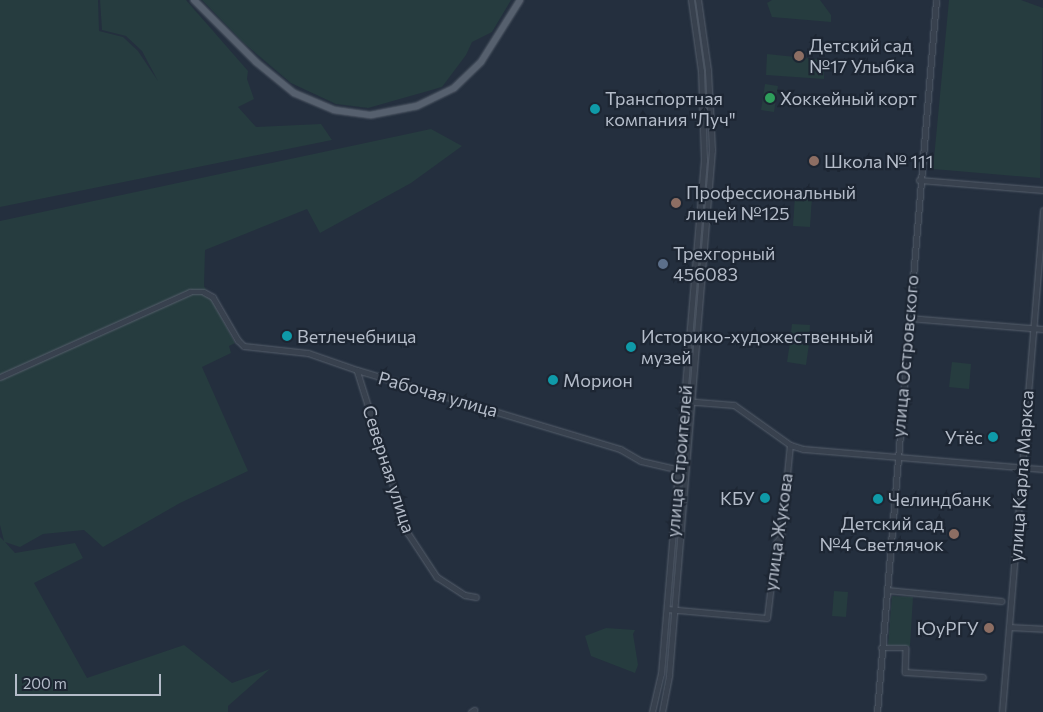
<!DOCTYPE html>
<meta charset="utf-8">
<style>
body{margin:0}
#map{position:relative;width:1043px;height:712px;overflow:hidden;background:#242f3e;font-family:Commissioner,sans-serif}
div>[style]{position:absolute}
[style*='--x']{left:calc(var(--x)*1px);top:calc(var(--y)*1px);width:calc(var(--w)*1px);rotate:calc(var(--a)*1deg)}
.green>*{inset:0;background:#263c3f}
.roads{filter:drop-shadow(0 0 1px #565f6c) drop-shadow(0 0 1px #565f6c)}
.minor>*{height:4.5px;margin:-2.25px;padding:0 2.25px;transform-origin:2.25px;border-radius:2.25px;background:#38414e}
.tertiary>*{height:5px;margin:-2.5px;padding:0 2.5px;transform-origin:2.5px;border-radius:2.5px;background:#38414e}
.primary>*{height:6px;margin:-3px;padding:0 3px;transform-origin:3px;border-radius:3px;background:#56606e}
.dots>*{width:14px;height:14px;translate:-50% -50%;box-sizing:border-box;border:2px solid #1d2633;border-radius:50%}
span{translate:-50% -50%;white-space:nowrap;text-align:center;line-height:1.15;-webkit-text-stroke:4.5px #1d2633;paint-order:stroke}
.poi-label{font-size:18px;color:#b4bcc9}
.left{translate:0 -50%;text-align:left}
.right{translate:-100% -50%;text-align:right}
.street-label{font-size:18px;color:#b4bcc9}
.scale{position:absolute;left:15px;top:674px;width:146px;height:22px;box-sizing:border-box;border:2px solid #b4bcc9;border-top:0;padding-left:6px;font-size:15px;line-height:18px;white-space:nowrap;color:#b4bcc9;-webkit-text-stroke:4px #1d2633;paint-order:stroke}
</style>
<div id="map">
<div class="green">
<i style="clip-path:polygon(0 0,98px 0,99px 31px,123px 37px,138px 51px,158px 81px,142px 51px,126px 36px,102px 30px,100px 0,186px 0,248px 71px,247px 79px,254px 99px,238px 107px,256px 127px,321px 124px,332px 140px,0 207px)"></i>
<i style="clip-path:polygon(202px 0,511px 0,492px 32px,472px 42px,466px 55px,442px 87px,368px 108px,336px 104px,291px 83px,245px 44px)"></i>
<i style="clip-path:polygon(772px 0,820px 0,831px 15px,831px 22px,772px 17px,767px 3px)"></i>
<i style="clip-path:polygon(949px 0,1021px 0,1043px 8px,1040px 178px,933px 169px)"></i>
<i style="clip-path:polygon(767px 54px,824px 60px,824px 79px,766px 75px)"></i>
<i style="clip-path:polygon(765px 84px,778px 86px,774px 112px,761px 110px)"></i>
<i style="clip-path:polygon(431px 129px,462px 146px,411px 183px,320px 233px,307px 209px,205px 250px,204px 286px,235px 343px,229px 346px,231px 353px,202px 367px,248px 471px,180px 503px,103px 547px,84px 530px,43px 534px,20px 547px,5px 542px,15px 553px,75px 543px,83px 558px,34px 583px,87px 678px,184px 645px,232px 683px,270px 669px,228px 706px,228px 712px,0 712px,0 537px,4px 541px,0 525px,0 221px)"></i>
<i style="clip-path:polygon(795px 196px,812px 197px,810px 227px,793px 226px)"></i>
<i style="clip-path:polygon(792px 324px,810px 325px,809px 342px,790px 340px)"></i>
<i style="clip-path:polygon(790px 342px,809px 344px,806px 365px,787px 362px)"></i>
<i style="clip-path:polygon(952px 362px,971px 364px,969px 389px,949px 387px)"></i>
<i style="clip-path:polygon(834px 591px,848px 592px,846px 617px,832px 616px)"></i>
<i style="clip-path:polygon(892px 596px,913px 597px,910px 646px,888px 645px)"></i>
<i style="clip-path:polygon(606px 628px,635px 630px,633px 634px,638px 665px,635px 673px,591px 656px,585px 636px)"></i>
</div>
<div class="roads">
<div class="minor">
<i style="--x:919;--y:180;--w:124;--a:4.6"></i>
<i style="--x:908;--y:318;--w:135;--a:4.7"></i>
<i style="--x:0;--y:377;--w:208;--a:-24.1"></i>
<i style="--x:190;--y:292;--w:14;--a:0"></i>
<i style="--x:204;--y:292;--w:10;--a:29"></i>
<i style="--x:213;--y:297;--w:50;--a:59.8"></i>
<i style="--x:238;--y:340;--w:8;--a:45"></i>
<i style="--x:244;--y:346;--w:64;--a:6.2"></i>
<i style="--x:308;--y:353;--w:52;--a:19.1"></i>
<i style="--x:357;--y:370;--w:171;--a:72.6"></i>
<i style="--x:408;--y:533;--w:53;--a:56.6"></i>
<i style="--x:437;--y:577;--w:33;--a:33"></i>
<i style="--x:465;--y:595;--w:11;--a:10"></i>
<i style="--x:887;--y:590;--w:115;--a:5.5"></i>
<i style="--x:667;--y:609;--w:100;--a:5.1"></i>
<i style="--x:767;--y:618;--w:76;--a:-83.2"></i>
<i style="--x:776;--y:543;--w:9;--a:-54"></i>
<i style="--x:781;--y:536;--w:91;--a:-84.4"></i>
<i style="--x:1009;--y:627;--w:34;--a:3"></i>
<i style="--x:881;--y:648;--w:25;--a:0"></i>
<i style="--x:906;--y:648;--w:24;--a:92"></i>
<i style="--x:905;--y:672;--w:78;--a:3.7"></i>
<i style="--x:1002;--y:712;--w:503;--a:-85.32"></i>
</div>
<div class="tertiary">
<i style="--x:357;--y:370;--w:275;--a:16.7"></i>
<i style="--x:620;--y:449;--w:24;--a:30"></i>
<i style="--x:641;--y:461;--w:40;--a:13"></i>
<i style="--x:684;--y:401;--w:50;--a:4.6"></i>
<i style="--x:734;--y:405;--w:69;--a:35.5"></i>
<i style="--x:790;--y:445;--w:14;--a:17"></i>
<i style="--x:803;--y:449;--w:241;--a:4.8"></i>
<i style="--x:471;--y:712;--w:4;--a:-34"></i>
<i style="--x:652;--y:712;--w:39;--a:-77"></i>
<i style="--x:661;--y:674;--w:516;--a:-85.22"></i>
<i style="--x:704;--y:160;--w:89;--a:-91.9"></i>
<i style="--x:701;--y:71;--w:72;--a:-98"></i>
<i style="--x:662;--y:712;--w:38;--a:-79"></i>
<i style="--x:669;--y:675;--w:527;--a:-85.32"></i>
<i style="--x:712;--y:150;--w:80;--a:-92.9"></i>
<i style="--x:708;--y:70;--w:71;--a:-98.1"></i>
<i style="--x:877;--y:712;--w:714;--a:-85.26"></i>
</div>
<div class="primary">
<i style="--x:194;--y:0;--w:88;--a:45"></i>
<i style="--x:256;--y:62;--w:49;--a:39.2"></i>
<i style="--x:294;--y:93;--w:43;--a:23"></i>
<i style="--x:334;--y:110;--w:37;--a:8"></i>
<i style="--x:371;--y:115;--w:47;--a:-11.1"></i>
<i style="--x:417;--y:106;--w:41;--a:-25.9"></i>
<i style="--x:454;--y:88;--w:37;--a:-44"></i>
<i style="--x:481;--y:62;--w:73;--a:-57.8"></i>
</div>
</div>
<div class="dots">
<i style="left:799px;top:56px;background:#8d6e63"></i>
<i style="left:770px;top:98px;background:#2e9e5b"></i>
<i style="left:595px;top:109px;background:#0f9aa8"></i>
<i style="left:814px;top:161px;background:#8d6e63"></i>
<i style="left:676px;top:203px;background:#8d6e63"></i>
<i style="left:663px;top:264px;background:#5c6f8a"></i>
<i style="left:287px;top:336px;background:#0f9aa8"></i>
<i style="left:631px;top:347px;background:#0f9aa8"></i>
<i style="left:553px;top:380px;background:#0f9aa8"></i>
<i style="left:993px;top:437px;background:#0f9aa8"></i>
<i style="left:765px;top:498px;background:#0f9aa8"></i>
<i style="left:878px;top:499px;background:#0f9aa8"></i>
<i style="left:954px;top:534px;background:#8d6e63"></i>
<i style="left:989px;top:628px;background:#8d6e63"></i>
</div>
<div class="poi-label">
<span class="left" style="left:809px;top:56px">Детский сад<br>№17 Улыбка</span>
<span class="left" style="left:780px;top:98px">Хоккейный корт</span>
<span class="left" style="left:605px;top:109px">Транспортная<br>компания "Луч"</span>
<span class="left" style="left:824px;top:161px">Школа № 111</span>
<span class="left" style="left:686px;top:203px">Профессиональный<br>лицей №125</span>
<span class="left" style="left:673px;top:264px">Трехгорный<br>456083</span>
<span class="left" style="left:297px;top:336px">Ветлечебница</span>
<span class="left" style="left:641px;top:347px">Историко-художественный<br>музей</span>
<span class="left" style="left:563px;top:380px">Морион</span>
<span class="right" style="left:983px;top:437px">Утёс</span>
<span class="right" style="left:755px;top:498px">КБУ</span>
<span class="left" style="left:888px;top:499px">Челиндбанк</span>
<span class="right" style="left:944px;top:534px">Детский сад<br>№4 Светлячок</span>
<span class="right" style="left:979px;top:628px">ЮуРГУ</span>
</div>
<div class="street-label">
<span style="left:905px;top:356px;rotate:-85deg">улица Островского</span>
<span style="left:438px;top:394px;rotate:16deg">Рабочая улица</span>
<span style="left:679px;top:461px;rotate:-85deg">улица Строителей</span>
<span style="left:389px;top:469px;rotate:72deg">Северная улица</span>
<span style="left:1021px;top:476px;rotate:-86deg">улица Карла Маркса</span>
<span style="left:778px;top:532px;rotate:-82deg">улица Жукова</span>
</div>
<div class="scale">200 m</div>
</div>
